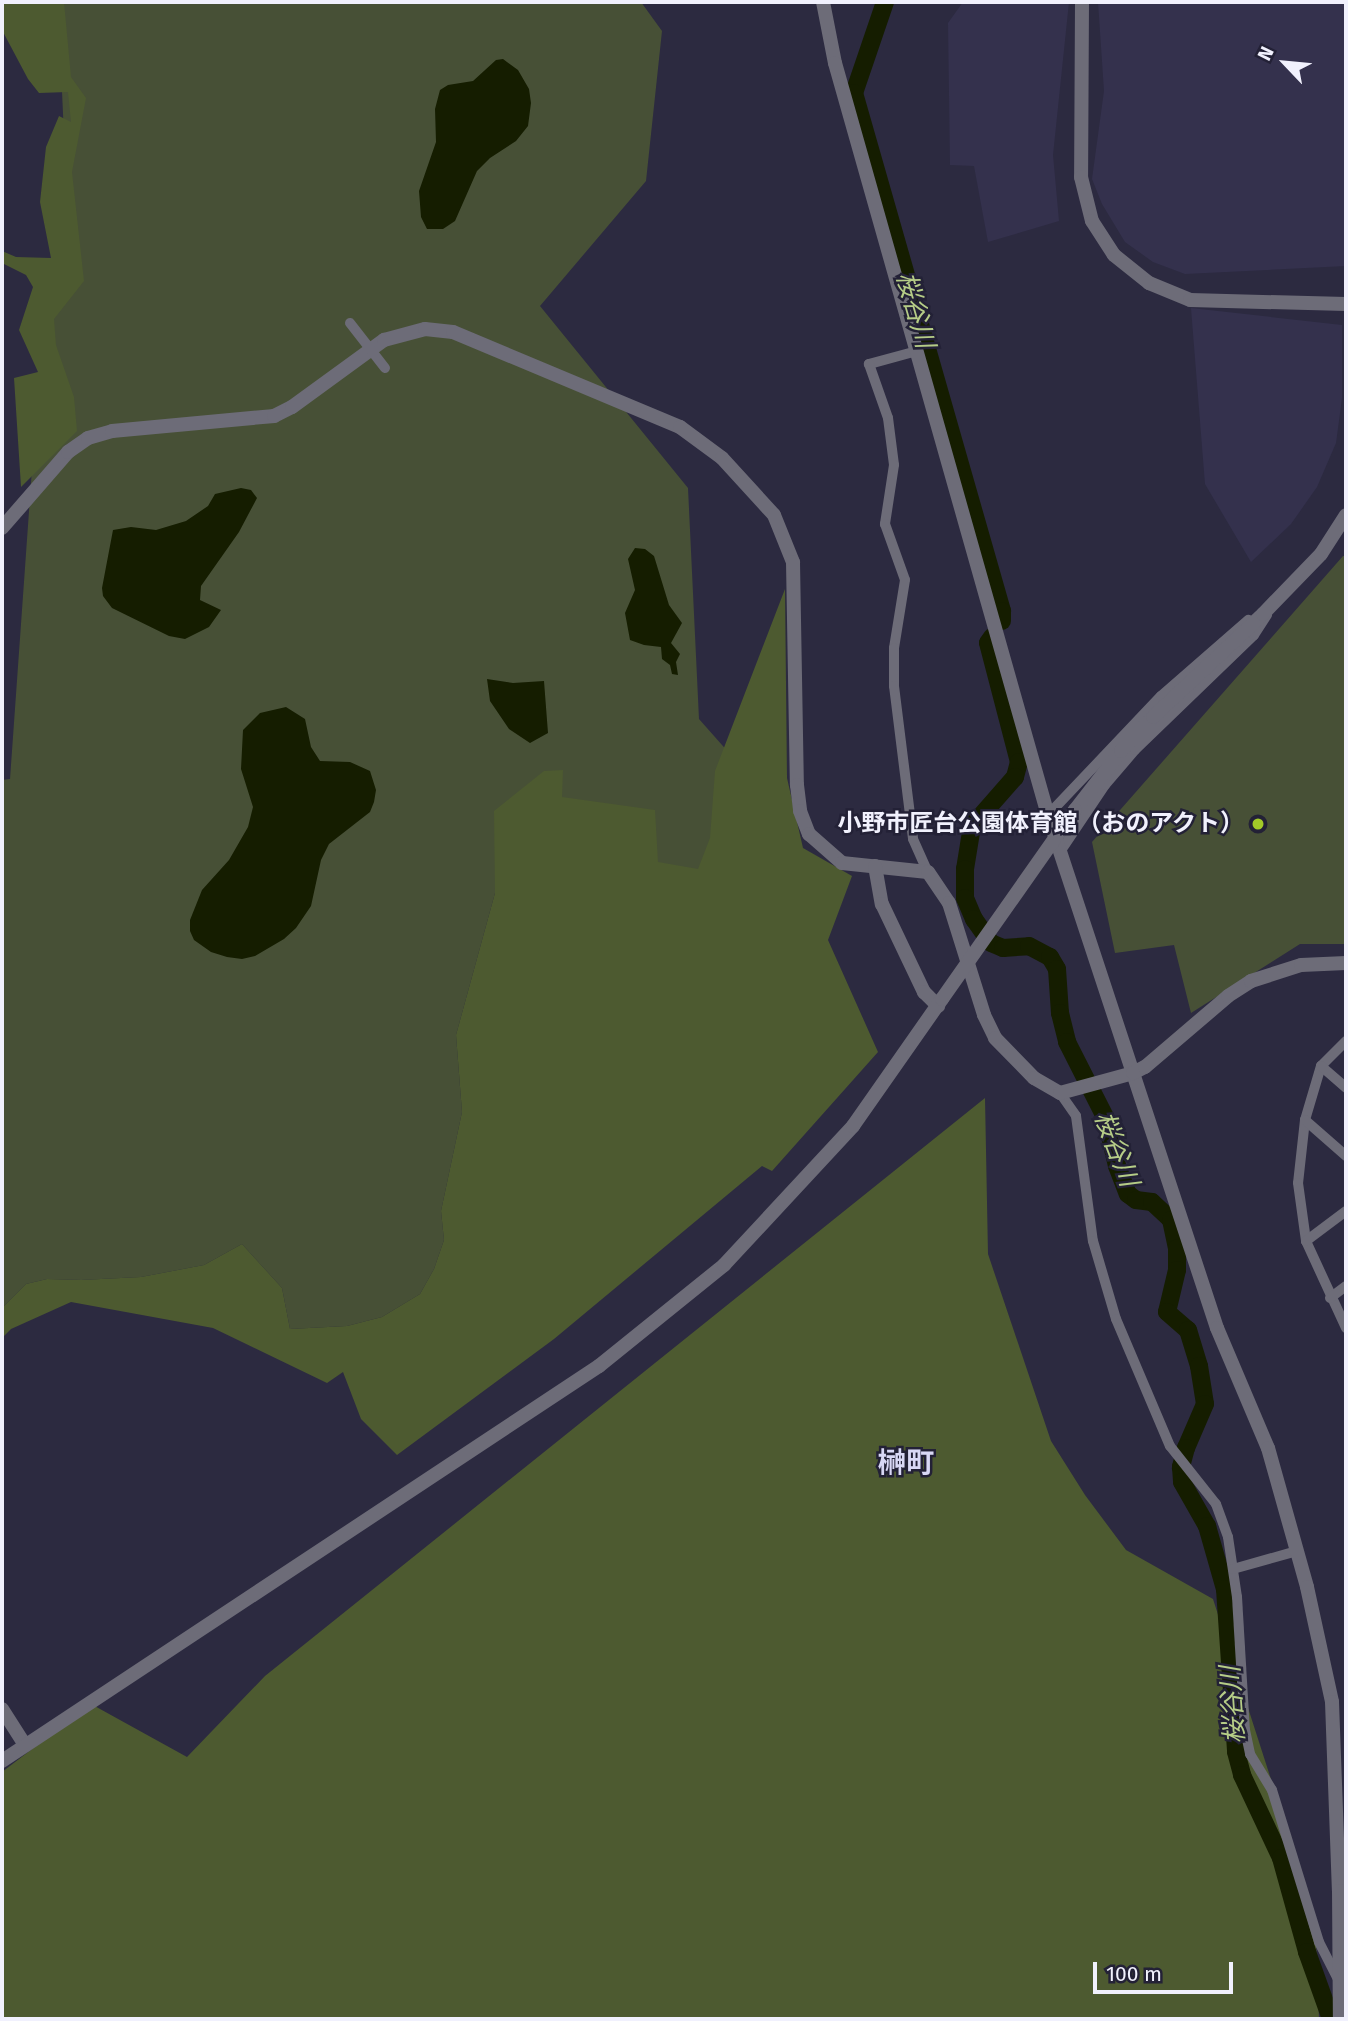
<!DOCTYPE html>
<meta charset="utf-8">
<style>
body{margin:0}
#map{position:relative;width:1348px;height:2021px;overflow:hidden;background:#2c2a40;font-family:"Fira Sans","Noto Sans JP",sans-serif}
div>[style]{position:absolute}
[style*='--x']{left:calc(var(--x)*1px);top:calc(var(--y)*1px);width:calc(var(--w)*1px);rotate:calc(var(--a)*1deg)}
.built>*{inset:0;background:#34314d}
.green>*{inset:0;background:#475036}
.forest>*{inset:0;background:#4d5a30}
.water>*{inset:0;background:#151d00}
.river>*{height:18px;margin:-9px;padding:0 9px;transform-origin:9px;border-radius:9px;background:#151d00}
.minor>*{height:10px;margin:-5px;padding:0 5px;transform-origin:5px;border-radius:5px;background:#6d6c78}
.tertiary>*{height:14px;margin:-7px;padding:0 7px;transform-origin:7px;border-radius:7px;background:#6d6c78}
.minor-bridge>*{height:10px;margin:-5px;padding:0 5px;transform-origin:5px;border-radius:5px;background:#6d6c78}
.tertiary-bridge>*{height:14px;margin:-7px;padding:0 7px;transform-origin:7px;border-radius:7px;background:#6d6c78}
.dots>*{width:19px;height:19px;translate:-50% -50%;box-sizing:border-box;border:4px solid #232136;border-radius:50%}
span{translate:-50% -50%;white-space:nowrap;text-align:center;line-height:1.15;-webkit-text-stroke:5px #232136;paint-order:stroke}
.poi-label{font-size:24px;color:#f1f1fd;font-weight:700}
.right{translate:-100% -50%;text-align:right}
.water-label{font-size:26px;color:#b6cd87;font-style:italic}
.quarter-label{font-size:28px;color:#d9d8f5;font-weight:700}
.frame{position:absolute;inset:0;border:4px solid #f1f1fd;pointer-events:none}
.north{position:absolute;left:1250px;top:28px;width:70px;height:70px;-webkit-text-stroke:5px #232136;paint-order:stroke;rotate:296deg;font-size:19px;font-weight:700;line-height:28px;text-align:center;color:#f1f1fd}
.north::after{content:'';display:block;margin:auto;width:24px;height:32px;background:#f1f1fd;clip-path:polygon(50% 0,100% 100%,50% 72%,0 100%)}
.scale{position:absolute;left:1093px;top:1962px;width:140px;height:32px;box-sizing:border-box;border:4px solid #f1f1fd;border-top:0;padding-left:9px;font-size:21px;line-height:24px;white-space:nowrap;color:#f1f1fd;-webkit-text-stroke:5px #232136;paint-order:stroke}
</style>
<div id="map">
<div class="built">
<i style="clip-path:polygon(963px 2px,1069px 2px,1053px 155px,1059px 221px,988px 242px,974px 166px,950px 165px,948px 23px)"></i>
<i style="clip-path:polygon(1098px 2px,1346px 2px,1346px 266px,1185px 274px,1153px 262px,1125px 242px,1102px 204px,1092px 179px,1104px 91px)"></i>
<i style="clip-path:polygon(1191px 308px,1342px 325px,1342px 398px,1336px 443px,1317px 487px,1291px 524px,1251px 562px,1205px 484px)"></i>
</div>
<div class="green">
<i style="clip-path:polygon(58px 2px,641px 2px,662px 31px,646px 181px,540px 306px,688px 488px,699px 719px,730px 754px,707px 873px,653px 866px,495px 811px,495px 893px,456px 1035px,462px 1112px,441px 1211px,444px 1240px,434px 1269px,420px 1294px,382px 1317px,347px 1326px,290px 1329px,282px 1288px,242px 1244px,204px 1265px,141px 1277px,81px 1280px,47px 1279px,26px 1284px,2px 1308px,2px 780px,10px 779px,43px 314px,70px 270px)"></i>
<i style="clip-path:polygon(1343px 556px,1346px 556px,1346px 944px,1300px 944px,1191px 1013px,1174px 945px,1115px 953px,1092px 842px)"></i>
</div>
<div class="forest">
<i style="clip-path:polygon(2px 2px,64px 2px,71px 77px,86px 98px,72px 172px,84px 281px,54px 319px,56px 345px,74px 397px,77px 431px,21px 487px,14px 378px,38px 372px,19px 330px,33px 287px,26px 275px,2px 263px,2px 251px,16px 257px,51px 258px,40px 202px,46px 147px,59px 116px,71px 122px,68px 92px,39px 93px,28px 79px,2px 30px)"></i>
<i style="clip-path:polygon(785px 589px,787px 778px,803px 848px,852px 876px,828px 940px,878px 1052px,772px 1171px,762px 1166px,554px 1339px,397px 1455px,361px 1419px,343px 1372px,327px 1383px,213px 1328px,71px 1302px,11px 1329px,2px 1338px,2px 1308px,26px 1284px,47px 1279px,81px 1280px,141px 1277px,204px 1265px,242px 1244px,282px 1288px,290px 1329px,347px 1326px,382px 1317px,420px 1294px,434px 1269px,444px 1240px,441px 1211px,462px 1112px,456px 1035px,495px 893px,494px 811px,544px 771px,563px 770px,562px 797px,655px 810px,658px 862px,698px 869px,710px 838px,715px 771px)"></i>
<i style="clip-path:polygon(985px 1098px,988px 1254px,1051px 1441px,1085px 1495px,1126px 1550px,1213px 1599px,1315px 1916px,1319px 2019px,2px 2019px,2px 1772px,91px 1704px,187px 1757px,265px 1676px)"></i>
</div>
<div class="water">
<i style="clip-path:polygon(503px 59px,518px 70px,529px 89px,531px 103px,528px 126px,516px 141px,490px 158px,477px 171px,455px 221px,443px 229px,427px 229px,421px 217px,419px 191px,436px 142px,435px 109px,440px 90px,448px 85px,473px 81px,496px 60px)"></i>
<i style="clip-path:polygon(241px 488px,251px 490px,257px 498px,239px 532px,201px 586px,200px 600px,221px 610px,209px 627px,185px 639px,169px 636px,112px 608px,103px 596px,102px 588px,113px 530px,131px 527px,156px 530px,186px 521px,208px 506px,215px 494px)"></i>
<i style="clip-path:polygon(635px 548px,645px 549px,654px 556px,669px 605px,682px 623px,671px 643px,680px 654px,676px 662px,678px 675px,672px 674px,670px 665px,662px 659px,661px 647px,644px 645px,630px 640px,625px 613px,635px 590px,628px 559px)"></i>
<i style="clip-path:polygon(487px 679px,513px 683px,544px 681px,548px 733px,530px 743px,509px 729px,490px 701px)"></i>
<i style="clip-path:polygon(286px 707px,305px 719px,311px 747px,320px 761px,350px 762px,370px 771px,376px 790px,374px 802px,370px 812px,329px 844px,321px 860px,311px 906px,296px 928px,284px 939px,255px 956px,242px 959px,227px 957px,211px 952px,194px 940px,190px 931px,190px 920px,202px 890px,229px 860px,248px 827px,253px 807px,241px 769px,243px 730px,260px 713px)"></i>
</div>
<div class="river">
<i style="--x:885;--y:2;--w:96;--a:108.8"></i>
<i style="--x:854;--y:93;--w:539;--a:74.05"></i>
<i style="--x:1002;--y:611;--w:10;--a:90"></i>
<i style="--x:992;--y:637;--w:7;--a:124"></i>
<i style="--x:988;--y:643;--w:123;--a:75.4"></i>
<i style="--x:1019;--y:762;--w:16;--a:105"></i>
<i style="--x:1015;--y:777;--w:65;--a:131.3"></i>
<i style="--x:972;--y:826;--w:44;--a:99.2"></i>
<i style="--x:965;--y:869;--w:29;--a:90"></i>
<i style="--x:965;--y:898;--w:23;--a:67"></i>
<i style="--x:974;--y:919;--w:29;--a:55"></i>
<i style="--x:991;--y:943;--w:13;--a:23"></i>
<i style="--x:1003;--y:948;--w:26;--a:-4"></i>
<i style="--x:1029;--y:946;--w:24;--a:28"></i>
<i style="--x:1050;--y:957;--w:14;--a:60"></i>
<i style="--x:1057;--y:969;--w:44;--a:86.1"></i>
<i style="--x:1060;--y:1013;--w:30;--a:76"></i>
<i style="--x:1067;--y:1042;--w:86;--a:63.1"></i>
<i style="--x:1106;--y:1119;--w:48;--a:76.8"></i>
<i style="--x:1117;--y:1166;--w:30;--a:69"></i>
<i style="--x:1128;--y:1194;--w:10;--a:37"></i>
<i style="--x:1136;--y:1200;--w:16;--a:7"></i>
<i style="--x:1152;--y:1202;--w:26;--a:43"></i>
<i style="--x:1171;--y:1220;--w:29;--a:78"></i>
<i style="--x:1177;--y:1248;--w:22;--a:90"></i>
<i style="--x:1177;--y:1270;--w:43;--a:103.4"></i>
<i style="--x:1167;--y:1312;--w:28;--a:41"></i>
<i style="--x:1188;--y:1330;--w:38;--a:73"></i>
<i style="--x:1199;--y:1366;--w:38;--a:81"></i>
<i style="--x:1205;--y:1404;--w:48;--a:113.4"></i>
<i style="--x:1186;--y:1448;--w:20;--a:105"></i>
<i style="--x:1181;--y:1467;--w:15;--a:86"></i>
<i style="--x:1182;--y:1482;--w:51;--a:60.4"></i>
<i style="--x:1207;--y:1526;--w:66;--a:74.1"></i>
<i style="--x:1225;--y:1589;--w:163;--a:86.1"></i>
<i style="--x:1236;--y:1752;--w:24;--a:75"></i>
<i style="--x:1242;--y:1775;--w:92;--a:64.8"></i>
<i style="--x:1281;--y:1858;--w:98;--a:74.5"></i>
<i style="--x:1307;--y:1952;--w:71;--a:70.3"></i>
</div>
<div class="minor">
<i style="--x:917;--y:351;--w:50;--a:164.8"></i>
<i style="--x:869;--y:364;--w:57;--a:70.6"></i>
<i style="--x:888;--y:418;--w:47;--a:82.7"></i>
<i style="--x:894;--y:465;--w:60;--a:98.7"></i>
<i style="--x:885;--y:524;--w:59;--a:70.3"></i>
<i style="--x:905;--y:580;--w:69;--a:99.2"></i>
<i style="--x:894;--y:648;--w:38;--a:90"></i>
<i style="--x:894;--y:686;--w:154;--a:82.9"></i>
<i style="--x:913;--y:839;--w:36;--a:66"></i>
<i style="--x:1048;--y:815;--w:164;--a:-46.5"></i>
<i style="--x:1161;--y:696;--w:116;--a:-41.1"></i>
<i style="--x:1060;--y:852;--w:81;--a:-56.1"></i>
<i style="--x:1105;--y:785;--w:46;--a:-49.4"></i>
<i style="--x:1135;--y:750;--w:165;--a:-44"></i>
<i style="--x:1254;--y:635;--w:24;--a:-57"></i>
<i style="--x:1346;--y:1041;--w:35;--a:135"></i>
<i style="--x:1321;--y:1066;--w:56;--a:106.5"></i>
<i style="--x:1305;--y:1120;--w:63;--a:96.3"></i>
<i style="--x:1298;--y:1183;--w:59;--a:82.1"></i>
<i style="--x:1306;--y:1241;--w:96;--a:65.3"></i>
<i style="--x:1321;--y:1066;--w:33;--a:41"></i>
<i style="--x:1060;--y:1093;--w:28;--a:55"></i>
<i style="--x:1076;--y:1116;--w:126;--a:82.3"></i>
<i style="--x:1093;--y:1241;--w:81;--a:73.6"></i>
<i style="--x:1116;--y:1319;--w:138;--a:67"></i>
<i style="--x:1170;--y:1446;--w:74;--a:51.6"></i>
<i style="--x:1216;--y:1504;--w:35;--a:70"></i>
<i style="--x:1228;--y:1537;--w:61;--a:81.5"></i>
<i style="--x:1237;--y:1597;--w:133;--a:86.6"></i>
<i style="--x:1245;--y:1730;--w:25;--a:78"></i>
<i style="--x:1250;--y:1754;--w:42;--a:58.6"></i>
<i style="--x:1272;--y:1790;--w:159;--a:72.8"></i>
<i style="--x:1319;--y:1942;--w:44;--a:62.9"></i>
<i style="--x:1305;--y:1120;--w:55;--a:41.3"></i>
<i style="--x:1306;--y:1241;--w:50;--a:-36.9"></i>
<i style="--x:1330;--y:1298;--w:20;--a:-37"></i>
<i style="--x:1233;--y:1569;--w:66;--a:-15.7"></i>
</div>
<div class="tertiary">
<i style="--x:823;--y:2;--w:62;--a:78.9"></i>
<i style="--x:835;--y:63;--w:782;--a:74.19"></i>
<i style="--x:1048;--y:815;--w:540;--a:71.77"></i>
<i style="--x:1217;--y:1328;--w:130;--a:67"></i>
<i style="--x:1268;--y:1448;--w:144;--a:74.3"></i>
<i style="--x:1307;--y:1587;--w:118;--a:77.7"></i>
<i style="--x:1332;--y:1702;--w:189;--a:87.9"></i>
<i style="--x:1339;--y:1891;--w:128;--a:89.6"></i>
<i style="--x:1082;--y:2;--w:175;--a:90.3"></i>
<i style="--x:1081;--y:177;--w:45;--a:76"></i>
<i style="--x:1092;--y:221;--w:40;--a:57.1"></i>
<i style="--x:1114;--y:255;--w:45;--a:38.7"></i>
<i style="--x:1149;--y:283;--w:44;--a:22.5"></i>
<i style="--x:1190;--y:300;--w:156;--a:1.5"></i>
<i style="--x:2;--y:528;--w:101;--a:-49"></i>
<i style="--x:68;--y:452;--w:24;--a:-35"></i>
<i style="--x:88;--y:438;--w:25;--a:-16"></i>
<i style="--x:112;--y:431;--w:163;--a:-5.3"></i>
<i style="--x:274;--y:416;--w:20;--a:-27"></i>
<i style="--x:292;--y:407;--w:114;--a:-36.1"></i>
<i style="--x:384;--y:340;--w:42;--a:-15"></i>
<i style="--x:425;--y:329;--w:28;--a:6"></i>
<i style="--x:453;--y:332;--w:246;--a:22.7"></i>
<i style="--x:680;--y:427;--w:52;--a:36.4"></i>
<i style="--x:722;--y:458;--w:77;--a:47.6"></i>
<i style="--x:774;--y:515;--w:51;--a:68"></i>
<i style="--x:793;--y:562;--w:223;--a:89"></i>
<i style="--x:797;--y:785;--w:26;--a:83"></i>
<i style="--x:800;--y:811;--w:25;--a:69"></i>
<i style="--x:809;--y:834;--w:44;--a:41.3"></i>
<i style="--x:842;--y:863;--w:86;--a:6"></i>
<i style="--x:928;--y:872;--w:37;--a:56"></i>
<i style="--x:949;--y:903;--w:117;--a:72.6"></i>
<i style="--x:984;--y:1015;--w:25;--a:64"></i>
<i style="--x:995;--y:1038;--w:56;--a:45.7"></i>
<i style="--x:1034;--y:1078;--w:30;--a:30"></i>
<i style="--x:1060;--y:1093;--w:76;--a:-15.3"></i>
<i style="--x:1133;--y:1073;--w:13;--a:-27"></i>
<i style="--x:1145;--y:1067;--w:109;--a:-40.5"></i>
<i style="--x:1228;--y:996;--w:27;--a:-33"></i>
<i style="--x:1251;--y:981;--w:52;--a:-17.7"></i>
<i style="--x:1301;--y:965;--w:45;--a:-2.5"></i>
<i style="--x:1075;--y:810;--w:75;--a:-52.1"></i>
<i style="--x:1121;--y:751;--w:47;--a:-46.7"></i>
<i style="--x:1153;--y:717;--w:151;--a:-43.1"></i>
<i style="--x:1263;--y:614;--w:83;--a:-46"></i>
<i style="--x:1321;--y:554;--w:46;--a:-57.3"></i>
<i style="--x:875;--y:866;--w:39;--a:80"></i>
<i style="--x:882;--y:904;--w:98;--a:64.5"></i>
<i style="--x:924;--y:992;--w:20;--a:45"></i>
<i style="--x:2;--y:1709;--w:43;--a:57.4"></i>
<i style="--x:2;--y:1761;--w:716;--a:-33.49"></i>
<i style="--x:599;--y:1366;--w:161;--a:-38.9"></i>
<i style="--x:724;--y:1265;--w:190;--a:-47.1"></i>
<i style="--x:853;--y:1126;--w:155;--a:-55"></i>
</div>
<div class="minor-bridge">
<i style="--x:350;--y:323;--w:57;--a:52.1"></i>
</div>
<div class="tertiary-bridge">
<i style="--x:942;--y:999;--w:231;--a:-54.9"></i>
</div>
<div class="dots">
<i style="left:1258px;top:824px;background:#a2c928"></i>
</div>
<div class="poi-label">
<span class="right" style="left:1244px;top:824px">小野市匠台公園体育館（おのアクト）</span>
</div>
<div class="water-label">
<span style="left:915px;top:310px;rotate:74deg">桜谷川</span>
<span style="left:1116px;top:1149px;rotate:69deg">桜谷川</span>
<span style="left:1233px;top:1705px;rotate:-94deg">桜谷川</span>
</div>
<div class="quarter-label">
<span style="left:906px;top:1463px">榊町</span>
</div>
<div class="frame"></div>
<div class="north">N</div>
<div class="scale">100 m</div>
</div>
